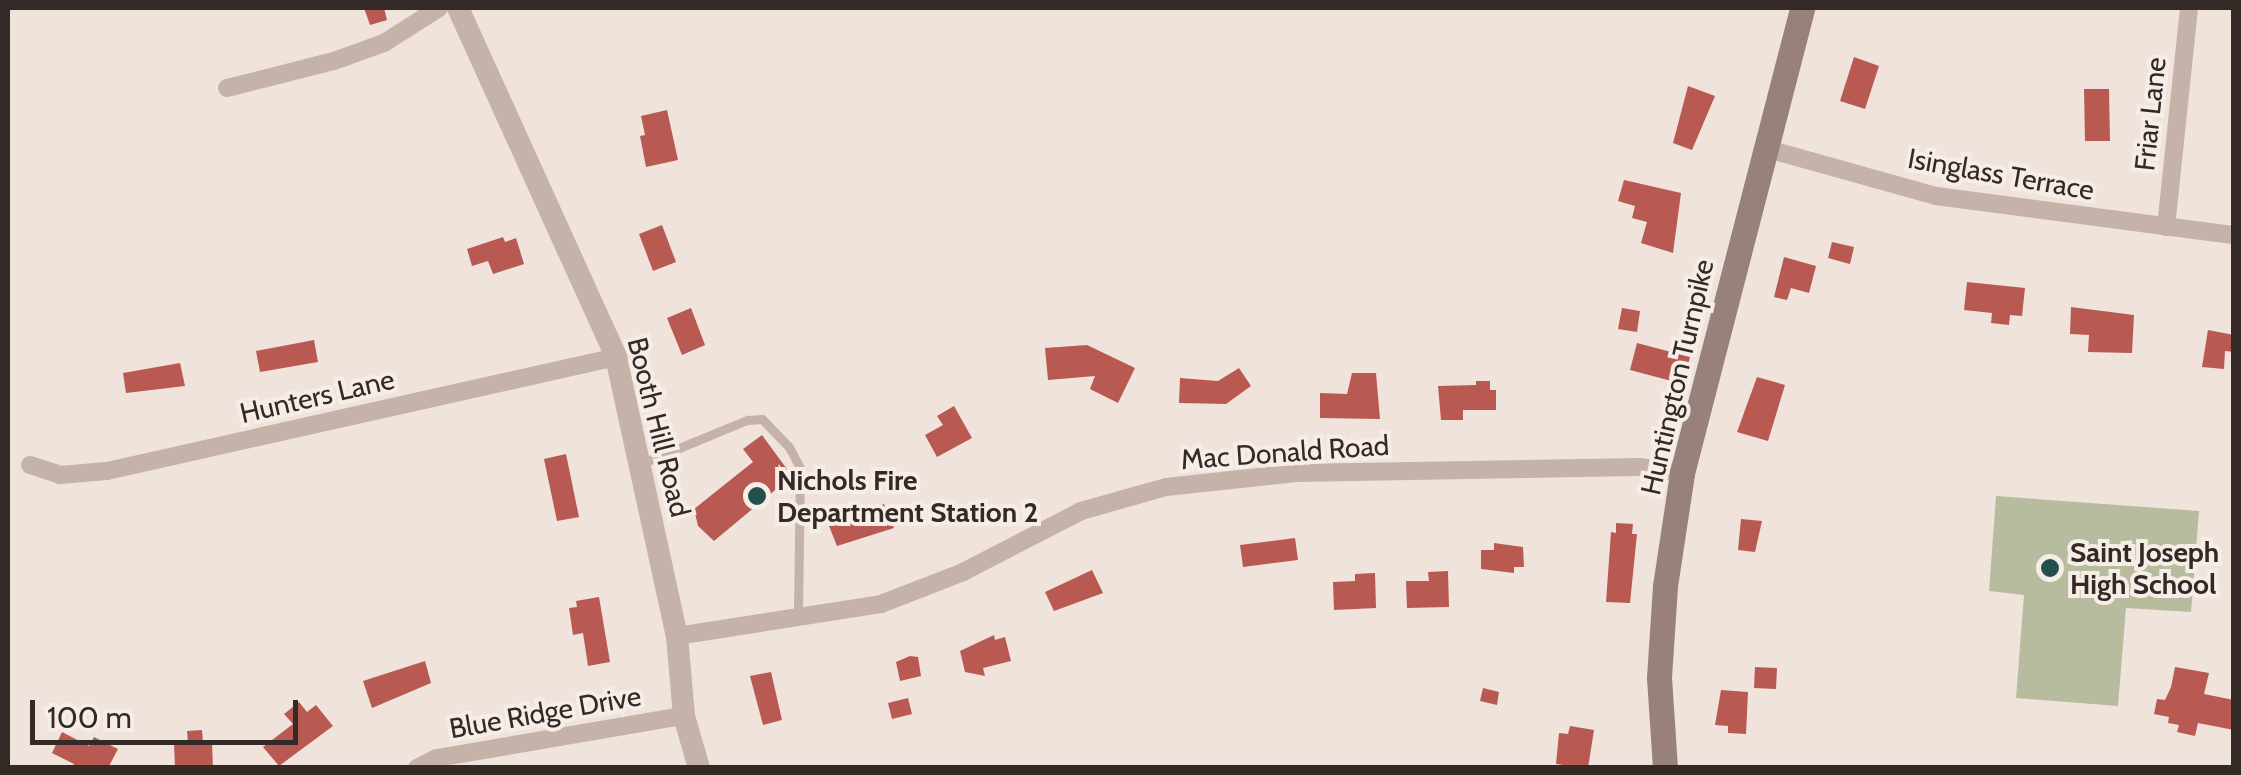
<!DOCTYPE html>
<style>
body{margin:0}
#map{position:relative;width:2241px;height:775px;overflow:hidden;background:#efe3dc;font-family:Cabin,sans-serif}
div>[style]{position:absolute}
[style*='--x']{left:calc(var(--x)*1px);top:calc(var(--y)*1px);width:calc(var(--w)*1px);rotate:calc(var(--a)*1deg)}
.green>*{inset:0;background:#b6bc9d}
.building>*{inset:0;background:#b85a51}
.service>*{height:9px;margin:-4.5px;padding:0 4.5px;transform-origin:4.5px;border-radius:4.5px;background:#c5b2a9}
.minor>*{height:18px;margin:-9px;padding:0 9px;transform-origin:9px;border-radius:9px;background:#c5b2a9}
.tertiary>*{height:22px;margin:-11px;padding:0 11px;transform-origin:11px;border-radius:11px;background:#c5b2a9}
.secondary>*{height:25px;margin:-12.5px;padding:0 12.5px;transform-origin:12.5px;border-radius:12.5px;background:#98817b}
.dots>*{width:28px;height:28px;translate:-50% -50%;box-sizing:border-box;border:5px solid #f7ede7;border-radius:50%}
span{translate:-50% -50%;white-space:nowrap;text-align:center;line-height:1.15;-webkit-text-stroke:8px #f7ede7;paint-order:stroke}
.street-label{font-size:28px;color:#332a28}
.poi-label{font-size:28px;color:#332a28;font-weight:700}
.left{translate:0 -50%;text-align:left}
.frame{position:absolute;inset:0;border:10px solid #332a28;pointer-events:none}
.scale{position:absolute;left:30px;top:700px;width:268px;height:45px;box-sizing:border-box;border:5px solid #332a28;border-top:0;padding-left:12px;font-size:30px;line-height:35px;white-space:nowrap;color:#332a28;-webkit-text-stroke:8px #f7ede7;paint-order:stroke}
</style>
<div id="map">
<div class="green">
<i style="clip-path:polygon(1996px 496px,2199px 511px,2191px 612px,2126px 608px,2118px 706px,2016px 698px,2024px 595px,1989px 591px)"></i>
</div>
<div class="building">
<i style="clip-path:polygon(364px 8px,384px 8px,387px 20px,370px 25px)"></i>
<i style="clip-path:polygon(1854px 57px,1879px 66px,1865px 109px,1840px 101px)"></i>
<i style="clip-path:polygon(1688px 86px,1715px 96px,1692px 150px,1673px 143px)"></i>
<i style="clip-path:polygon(2084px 89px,2109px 89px,2110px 141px,2085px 141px)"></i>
<i style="clip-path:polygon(667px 110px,678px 160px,646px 167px,640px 136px,645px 135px,641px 116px)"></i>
<i style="clip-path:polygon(1624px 180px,1681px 193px,1673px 253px,1641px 243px,1647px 222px,1632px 218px,1635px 206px,1618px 201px)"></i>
<i style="clip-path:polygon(662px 225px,676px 262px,653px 271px,639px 234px)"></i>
<i style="clip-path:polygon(503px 237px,505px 242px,516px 238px,524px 264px,493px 274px,488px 261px,472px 266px,467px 249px)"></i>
<i style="clip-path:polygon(1832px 242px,1854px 247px,1850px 264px,1828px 258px)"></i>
<i style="clip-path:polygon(1784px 257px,1816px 266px,1809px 293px,1791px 288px,1787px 300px,1774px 297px)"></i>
<i style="clip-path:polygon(1967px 282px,2025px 288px,2022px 316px,2010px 315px,2009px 325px,1991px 323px,1992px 313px,1964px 310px)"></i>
<i style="clip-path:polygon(2071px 307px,2134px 315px,2132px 353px,2088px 352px,2089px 335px,2070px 334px)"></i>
<i style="clip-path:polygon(691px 308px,705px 345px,682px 355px,667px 318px)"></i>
<i style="clip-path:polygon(1622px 308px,1640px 311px,1637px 332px,1618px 329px)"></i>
<i style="clip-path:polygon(2208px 330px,2234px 335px,2234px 352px,2225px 351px,2224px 369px,2202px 367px)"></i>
<i style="clip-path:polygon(314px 340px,318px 362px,260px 372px,256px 351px)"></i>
<i style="clip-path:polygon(1637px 343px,1690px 357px,1683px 384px,1630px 370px)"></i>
<i style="clip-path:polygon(1087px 345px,1135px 368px,1118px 403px,1090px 389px,1095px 376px,1048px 380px,1045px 348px)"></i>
<i style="clip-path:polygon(180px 363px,185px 386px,126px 393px,123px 373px)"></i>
<i style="clip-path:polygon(1239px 368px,1251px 386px,1226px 404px,1179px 403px,1180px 378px,1218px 381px)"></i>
<i style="clip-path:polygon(1352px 373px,1376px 373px,1380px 419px,1320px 418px,1320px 393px,1347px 394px)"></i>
<i style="clip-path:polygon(1757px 377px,1785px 385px,1768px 441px,1737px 432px)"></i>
<i style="clip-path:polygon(1476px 381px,1490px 381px,1490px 390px,1496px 390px,1496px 410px,1463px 410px,1463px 420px,1441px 420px,1438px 386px,1476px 385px)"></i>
<i style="clip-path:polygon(954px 406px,972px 438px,937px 457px,925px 435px,943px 425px,937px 416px)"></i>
<i style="clip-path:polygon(762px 435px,792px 476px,714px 541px,698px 526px,694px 509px,753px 462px,743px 449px)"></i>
<i style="clip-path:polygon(566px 454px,579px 517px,557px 521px,544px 459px)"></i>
<i style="clip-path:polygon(855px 503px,860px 514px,884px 504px,894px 528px,837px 546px,829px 526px,847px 519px,842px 508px)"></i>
<i style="clip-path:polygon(1741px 519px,1762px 521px,1755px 552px,1738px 550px)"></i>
<i style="clip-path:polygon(1616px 523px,1633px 524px,1632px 534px,1637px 534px,1630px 603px,1606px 602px,1611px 532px,1616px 533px)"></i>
<i style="clip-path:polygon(1295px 538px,1298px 560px,1243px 567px,1240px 545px)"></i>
<i style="clip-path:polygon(1494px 543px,1523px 547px,1524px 567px,1514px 567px,1514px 573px,1481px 569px,1481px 550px,1494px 550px)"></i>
<i style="clip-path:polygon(1092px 570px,1103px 593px,1054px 611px,1045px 592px)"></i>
<i style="clip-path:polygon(1448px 571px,1449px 607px,1407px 608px,1406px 581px,1429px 581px,1428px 572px)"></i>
<i style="clip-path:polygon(1375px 573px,1376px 608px,1334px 610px,1333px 582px,1355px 581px,1355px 574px)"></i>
<i style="clip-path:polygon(599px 597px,610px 662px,588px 666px,583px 633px,573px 635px,569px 608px,577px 607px,576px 601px)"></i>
<i style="clip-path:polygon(994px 635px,995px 640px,1005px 637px,1011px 661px,983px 668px,985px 676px,965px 672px,960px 651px)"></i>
<i style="clip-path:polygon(910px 656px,918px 657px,921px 676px,900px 681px,896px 662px)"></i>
<i style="clip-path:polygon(425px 661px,431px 683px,372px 708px,363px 681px)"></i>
<i style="clip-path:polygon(1755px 667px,1777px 668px,1776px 689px,1754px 688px)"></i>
<i style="clip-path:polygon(2175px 667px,2209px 673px,2204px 694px,2234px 700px,2234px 730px,2198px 723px,2195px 736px,2177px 732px,2179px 725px,2168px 723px,2169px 717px,2154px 714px,2157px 699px,2165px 700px,2171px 687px)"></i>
<i style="clip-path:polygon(771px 672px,782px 720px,763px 725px,750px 676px)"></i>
<i style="clip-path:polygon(1483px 688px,1499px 692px,1497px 705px,1480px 701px)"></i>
<i style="clip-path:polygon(1721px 690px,1748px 692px,1746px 734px,1728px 733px,1728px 726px,1715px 725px)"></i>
<i style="clip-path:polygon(908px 698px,912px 714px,892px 719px,888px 703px)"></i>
<i style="clip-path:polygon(299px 702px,307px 712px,316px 705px,333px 726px,279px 766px,263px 747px,293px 724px,284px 714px)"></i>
<i style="clip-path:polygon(1570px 726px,1594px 730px,1588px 768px,1556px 764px,1559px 733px,1568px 734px)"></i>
<i style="clip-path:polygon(202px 730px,203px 742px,212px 742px,213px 768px,175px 768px,174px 743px,188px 743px,187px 731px)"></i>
<i style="clip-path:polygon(62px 732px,89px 746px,94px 737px,118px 749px,108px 768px,72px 768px,74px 764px,52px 753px)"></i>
</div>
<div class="service">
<i style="--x:640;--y:464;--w:116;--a:-22.4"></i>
<i style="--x:747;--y:420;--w:15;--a:-4"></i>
<i style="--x:762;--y:419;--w:39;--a:46"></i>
<i style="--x:789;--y:447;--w:24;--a:62"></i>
<i style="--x:800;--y:468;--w:149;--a:90.8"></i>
</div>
<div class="minor">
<i style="--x:227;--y:88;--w:110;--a:-14.2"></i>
<i style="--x:334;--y:61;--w:53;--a:-19.8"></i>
<i style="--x:384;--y:43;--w:65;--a:-32.5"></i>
<i style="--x:1764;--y:148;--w:179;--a:15.6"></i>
<i style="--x:1936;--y:196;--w:301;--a:7.5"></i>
<i style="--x:2166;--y:227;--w:220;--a:-84"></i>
<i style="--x:30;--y:465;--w:32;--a:18"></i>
<i style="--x:60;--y:475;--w:47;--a:-4.9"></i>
<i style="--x:107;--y:471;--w:522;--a:-12.62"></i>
<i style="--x:677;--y:636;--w:206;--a:-8.9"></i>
<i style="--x:881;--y:604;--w:88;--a:-21.3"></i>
<i style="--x:963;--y:572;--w:133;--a:-27.3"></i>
<i style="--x:1081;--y:511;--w:88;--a:-15.8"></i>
<i style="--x:1166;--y:487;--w:131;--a:-6.1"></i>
<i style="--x:1296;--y:473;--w:343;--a:-1"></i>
<i style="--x:1639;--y:467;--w:43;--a:7.9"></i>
<i style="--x:417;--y:768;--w:22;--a:-27"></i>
<i style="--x:437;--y:758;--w:251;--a:-9.7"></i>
</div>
<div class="tertiary">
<i style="--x:458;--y:8;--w:383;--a:65.6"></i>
<i style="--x:616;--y:357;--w:286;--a:77.7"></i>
<i style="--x:677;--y:636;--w:80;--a:85"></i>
<i style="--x:684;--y:716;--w:54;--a:73.9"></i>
</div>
<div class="secondary">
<i style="--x:1665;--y:768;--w:91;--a:-93.8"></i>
<i style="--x:1659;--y:677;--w:91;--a:-86.2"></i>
<i style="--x:1665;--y:586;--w:114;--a:-81.4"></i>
<i style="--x:1682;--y:473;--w:480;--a:-75.5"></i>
</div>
<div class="dots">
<i style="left:757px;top:496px;background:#22504c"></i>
<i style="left:2050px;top:568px;background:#22504c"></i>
</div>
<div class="street-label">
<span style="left:2150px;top:114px;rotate:-84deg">Friar Lane</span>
<span style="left:2001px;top:174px;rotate:10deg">Isinglass Terrace</span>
<span style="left:1677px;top:377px;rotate:-77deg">Huntington Turnpike</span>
<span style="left:317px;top:396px;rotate:-13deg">Hunters Lane</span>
<span style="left:659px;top:427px;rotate:76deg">Booth Hill Road</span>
<span style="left:1285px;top:452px;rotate:-4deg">Mac Donald Road</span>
<span style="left:545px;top:712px;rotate:-10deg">Blue Ridge Drive</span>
</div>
<div class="poi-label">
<span class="left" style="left:777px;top:496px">Nichols Fire<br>Department Station 2</span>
<span class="left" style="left:2070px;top:568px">Saint Joseph<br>High School</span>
</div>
<div class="frame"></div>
<div class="scale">100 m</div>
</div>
